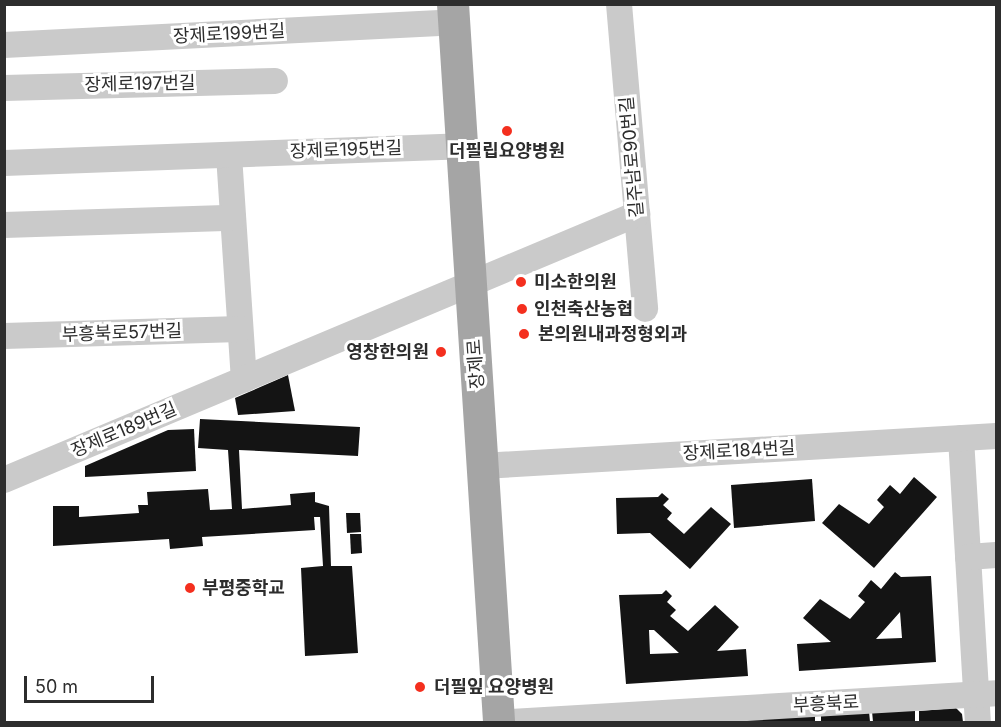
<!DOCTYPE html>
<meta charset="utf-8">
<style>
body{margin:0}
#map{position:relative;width:1001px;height:727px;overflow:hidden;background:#fff;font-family:Inter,"Noto Sans KR",sans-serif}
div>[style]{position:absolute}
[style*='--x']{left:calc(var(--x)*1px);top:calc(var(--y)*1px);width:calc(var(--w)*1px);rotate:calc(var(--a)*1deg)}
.building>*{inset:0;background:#141414}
.minor>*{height:26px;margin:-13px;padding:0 13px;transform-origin:13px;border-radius:13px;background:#cacaca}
.major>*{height:32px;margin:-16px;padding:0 16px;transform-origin:16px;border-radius:16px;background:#a5a5a5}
.dots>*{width:16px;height:16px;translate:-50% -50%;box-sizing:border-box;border:3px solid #fff;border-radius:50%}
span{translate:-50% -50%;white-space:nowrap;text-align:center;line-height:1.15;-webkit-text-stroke:6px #fff;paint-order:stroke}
.street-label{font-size:18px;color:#2d2d2d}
.poi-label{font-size:18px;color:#2d2d2d;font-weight:700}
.left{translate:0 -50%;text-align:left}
.right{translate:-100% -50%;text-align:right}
.frame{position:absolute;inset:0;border:6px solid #2d2d2d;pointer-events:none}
.scale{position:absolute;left:24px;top:676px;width:130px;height:27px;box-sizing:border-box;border:3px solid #2d2d2d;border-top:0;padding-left:8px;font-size:18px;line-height:21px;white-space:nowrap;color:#2d2d2d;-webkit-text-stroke:4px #fff;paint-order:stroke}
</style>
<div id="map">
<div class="building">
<i style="clip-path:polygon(288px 375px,295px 411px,238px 415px,235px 398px)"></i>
<i style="clip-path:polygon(200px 419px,360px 427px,358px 456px,239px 450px,242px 509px,291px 505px,290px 494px,315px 492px,315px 502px,329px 506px,331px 566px,352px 566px,358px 653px,305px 656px,301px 568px,323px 566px,320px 517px,314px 517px,315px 530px,202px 537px,203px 546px,170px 549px,169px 539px,53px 546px,53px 506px,79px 506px,79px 517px,139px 513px,138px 505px,148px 505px,147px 492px,208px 489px,210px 510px,232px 509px,228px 450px,198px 448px)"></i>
<i style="clip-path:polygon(194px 429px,196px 471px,85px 477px,85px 466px,168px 430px)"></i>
<i style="clip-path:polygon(914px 477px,937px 497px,874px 568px,822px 523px,839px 504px,869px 524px,884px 507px,877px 500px,890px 485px,900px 494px)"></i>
<i style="clip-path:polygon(812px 479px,815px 521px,734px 528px,731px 485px)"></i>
<i style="clip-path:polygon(662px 493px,669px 499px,663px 505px,672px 513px,667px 519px,684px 534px,711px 507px,731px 524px,690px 569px,650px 533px,617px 534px,616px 498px,658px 497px)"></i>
<i style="clip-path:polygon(346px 513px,360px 513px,361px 532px,347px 533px)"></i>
<i style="clip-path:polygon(350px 534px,361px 534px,362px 553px,351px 554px)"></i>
<i style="clip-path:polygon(evenodd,895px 572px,901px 577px,931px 576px,936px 662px,799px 671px,797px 644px,831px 642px,803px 618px,820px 599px,850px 619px,865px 602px,858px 596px,871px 580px,881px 589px,895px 572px,900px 612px,902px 638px,876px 639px,900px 612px)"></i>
<i style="clip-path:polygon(evenodd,666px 590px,672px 596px,667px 602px,676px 610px,670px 616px,688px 631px,715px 605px,739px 627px,717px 651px,746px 649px,748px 676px,626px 684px,619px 595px,662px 594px,666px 590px,649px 630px,654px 630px,679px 653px,650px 654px,649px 630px)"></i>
<i style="clip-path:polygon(915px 708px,915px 722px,873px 722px,872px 711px)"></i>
<i style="clip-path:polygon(956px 708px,962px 714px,963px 722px,919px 722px,919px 711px)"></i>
<i style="clip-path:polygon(869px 711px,870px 722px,821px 722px,821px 714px)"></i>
<i style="clip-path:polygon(815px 712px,815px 722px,742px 722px,742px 716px)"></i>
</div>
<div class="minor">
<i style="--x:619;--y:4;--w:306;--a:85.1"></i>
<i style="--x:4;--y:45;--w:451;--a:-2.9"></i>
<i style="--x:4;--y:88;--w:271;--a:-1.5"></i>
<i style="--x:229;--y:155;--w:225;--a:86.2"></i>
<i style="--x:4;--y:163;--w:458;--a:-2.1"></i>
<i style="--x:4;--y:225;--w:229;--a:-1.8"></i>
<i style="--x:4;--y:336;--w:236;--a:-1.7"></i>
<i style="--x:961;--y:438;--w:285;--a:86.6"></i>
<i style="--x:482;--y:466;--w:515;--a:-3.34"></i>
<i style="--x:4;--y:480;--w:687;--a:-22.79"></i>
<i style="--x:968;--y:557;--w:28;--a:-4"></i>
<i style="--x:511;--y:722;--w:486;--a:-3.4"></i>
</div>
<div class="major">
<i style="--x:453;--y:4;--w:719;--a:86.33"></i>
</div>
<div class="dots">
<i style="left:507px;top:131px;background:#f42f1e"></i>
<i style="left:521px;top:282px;background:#f42f1e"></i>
<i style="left:522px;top:309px;background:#f42f1e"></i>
<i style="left:524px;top:334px;background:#f42f1e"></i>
<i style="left:441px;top:352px;background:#f42f1e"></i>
<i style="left:190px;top:588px;background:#f42f1e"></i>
<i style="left:420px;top:687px;background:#f42f1e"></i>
</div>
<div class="street-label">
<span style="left:229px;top:34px;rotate:-3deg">장제로199번길</span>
<span style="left:140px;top:84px;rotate:-1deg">장제로197번길</span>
<span style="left:346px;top:150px;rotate:-2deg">장제로195번길</span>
<span style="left:632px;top:157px;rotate:-95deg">길주남로90번길</span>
<span style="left:122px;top:333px;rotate:-2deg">부흥북로57번길</span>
<span style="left:476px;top:364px;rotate:-94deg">장제로</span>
<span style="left:124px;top:430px;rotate:-23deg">장제로189번길</span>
<span style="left:739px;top:451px;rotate:-3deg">장제로184번길</span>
<span style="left:826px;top:704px;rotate:-3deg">부흥북로</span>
</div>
<div class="poi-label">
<span style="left:507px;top:151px">더필립요양병원</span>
<span class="left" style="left:534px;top:282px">미소한의원</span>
<span class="left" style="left:534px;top:309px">인천축산농협</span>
<span class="left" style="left:538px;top:334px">본의원내과정형외과</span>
<span class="right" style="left:429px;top:352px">영창한의원</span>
<span class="left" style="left:202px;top:588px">부평중학교</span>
<span class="left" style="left:434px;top:687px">더필잎 요양병원</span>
</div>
<div class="frame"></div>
<div class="scale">50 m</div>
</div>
